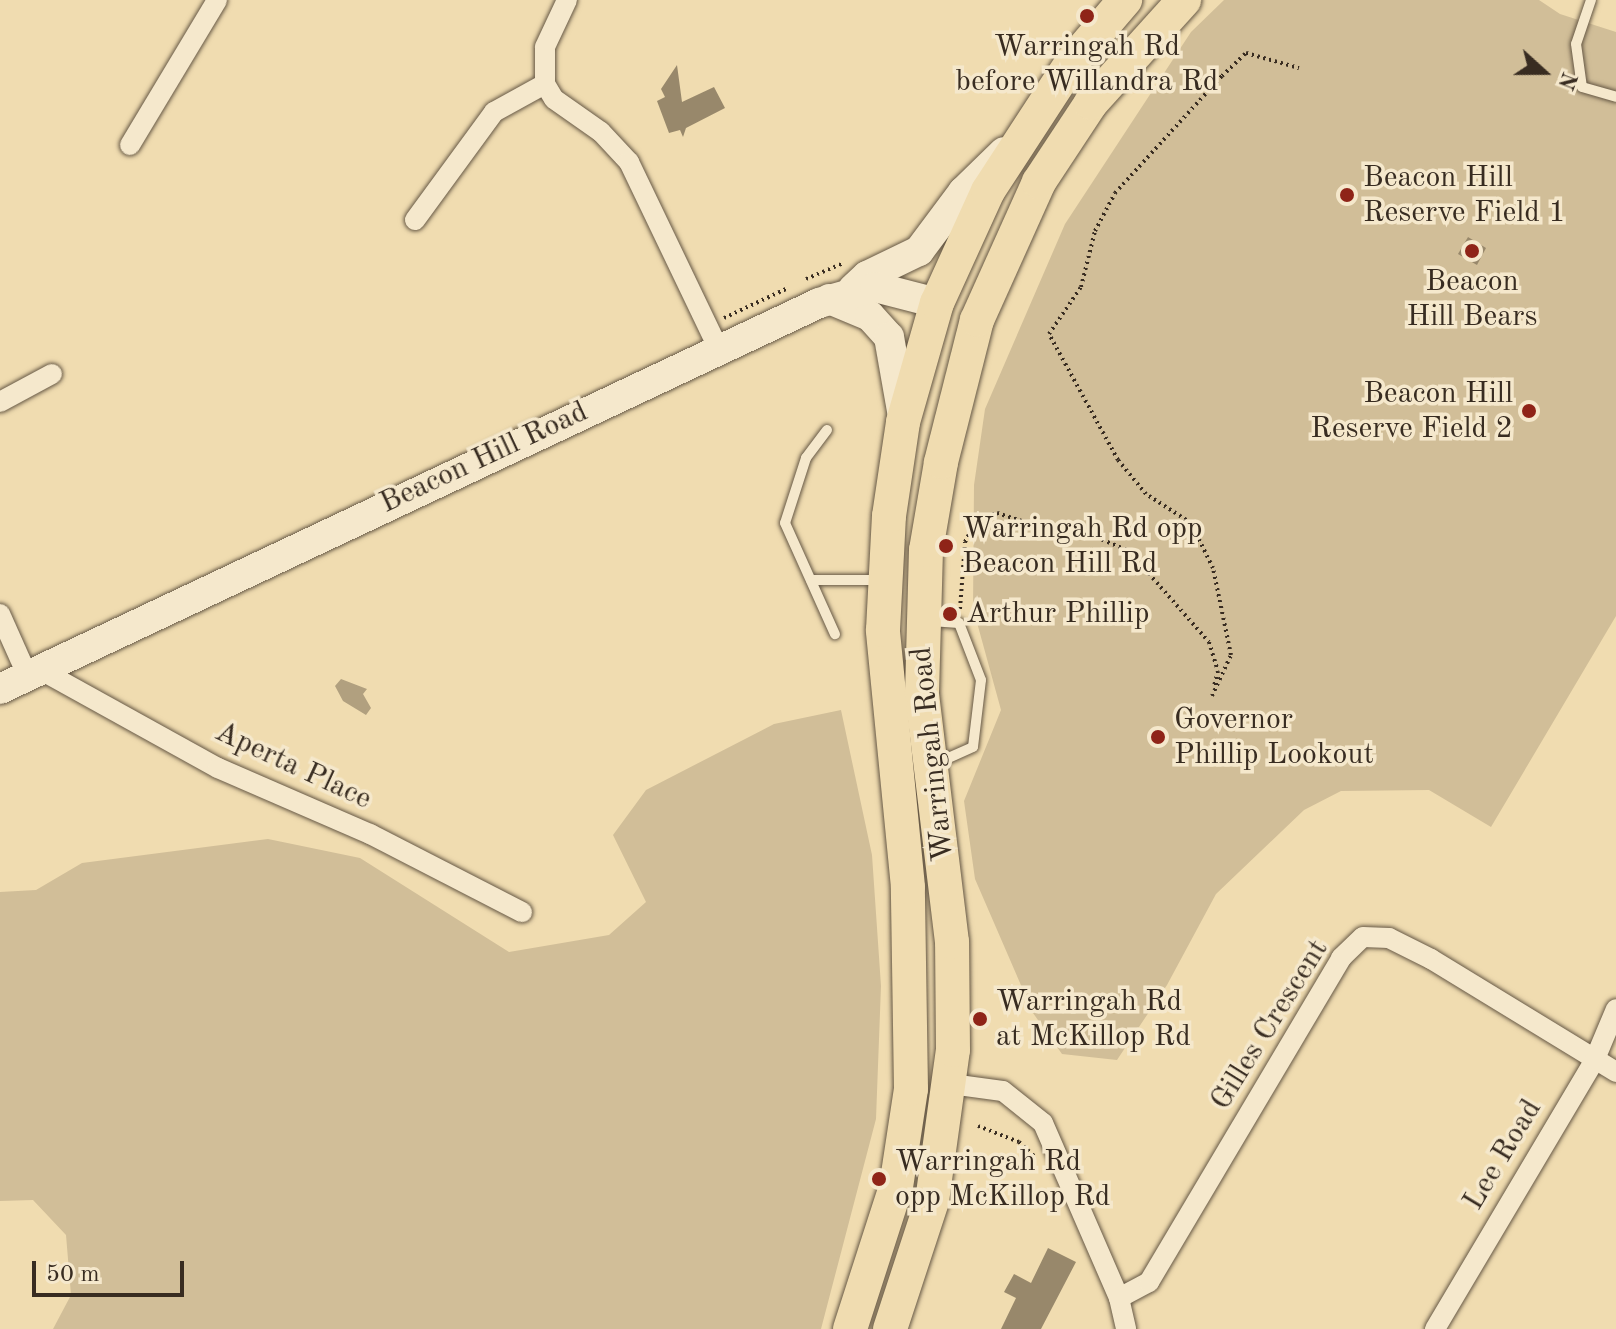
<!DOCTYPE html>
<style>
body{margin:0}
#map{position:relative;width:1616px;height:1329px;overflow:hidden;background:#f0dcb0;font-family:"Old Standard TT",serif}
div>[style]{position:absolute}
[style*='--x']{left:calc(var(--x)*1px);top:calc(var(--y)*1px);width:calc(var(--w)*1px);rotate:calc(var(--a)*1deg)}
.green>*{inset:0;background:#d1be98}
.water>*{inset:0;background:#b1a07f}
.building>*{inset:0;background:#98886b}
.path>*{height:4px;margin-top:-2px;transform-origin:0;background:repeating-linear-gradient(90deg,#382c21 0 2px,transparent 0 6px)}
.roads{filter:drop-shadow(0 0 2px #665845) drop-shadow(0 0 2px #665845)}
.service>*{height:10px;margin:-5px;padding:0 5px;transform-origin:5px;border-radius:5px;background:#f5e8cc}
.minor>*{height:20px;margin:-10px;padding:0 10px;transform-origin:10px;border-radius:10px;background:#f5e8cc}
.secondary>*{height:30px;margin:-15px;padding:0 15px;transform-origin:15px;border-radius:15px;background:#f5e8cc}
.trunk>*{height:34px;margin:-17px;padding:0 17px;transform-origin:17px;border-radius:17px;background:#f0dcb0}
.dots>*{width:22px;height:22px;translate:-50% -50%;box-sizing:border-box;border:4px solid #f5e8cc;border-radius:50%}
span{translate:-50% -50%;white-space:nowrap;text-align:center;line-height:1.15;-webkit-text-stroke:7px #f5e8cc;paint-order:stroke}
.poi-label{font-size:30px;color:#382c21}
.left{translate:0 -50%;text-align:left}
.right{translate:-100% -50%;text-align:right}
.street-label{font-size:30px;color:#382c21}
.north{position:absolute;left:1504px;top:32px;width:80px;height:80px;-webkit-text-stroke:6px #f5e8cc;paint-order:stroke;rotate:111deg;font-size:22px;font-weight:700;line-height:32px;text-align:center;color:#382c21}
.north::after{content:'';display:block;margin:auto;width:28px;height:36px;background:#382c21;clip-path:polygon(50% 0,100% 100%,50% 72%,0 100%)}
.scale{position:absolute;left:32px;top:1261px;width:152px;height:36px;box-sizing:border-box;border:4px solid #382c21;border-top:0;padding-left:10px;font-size:24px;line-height:28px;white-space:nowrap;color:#382c21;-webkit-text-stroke:6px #f5e8cc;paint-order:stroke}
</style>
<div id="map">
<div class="green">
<i style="clip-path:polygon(1224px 0,1539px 0,1560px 14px,1616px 32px,1616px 616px,1491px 827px,1429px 790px,1341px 791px,1304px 810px,1216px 894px,1167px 985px,1117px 1060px,1062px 1054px,1033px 1013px,975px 879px,964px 801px,1001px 710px,973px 608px,974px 485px,985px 409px,1065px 224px,1191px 32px)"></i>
<i style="clip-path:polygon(841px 710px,872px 855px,881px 986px,876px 1119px,821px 1329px,53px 1329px,71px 1295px,66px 1235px,33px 1200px,0 1201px,0 892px,36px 890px,82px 863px,268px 839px,360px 858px,509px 952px,609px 935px,646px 902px,613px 835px,646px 790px,774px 724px)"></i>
</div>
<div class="water">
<i style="clip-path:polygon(341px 679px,367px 689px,363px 694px,371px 708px,366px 715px,343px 701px,335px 686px)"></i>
</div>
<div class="building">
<i style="clip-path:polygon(677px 65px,682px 102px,714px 87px,725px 108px,686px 128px,683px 137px,680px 130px,669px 133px,657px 101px,665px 97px,661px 89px)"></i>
<i style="clip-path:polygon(1468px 237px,1486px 248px,1477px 265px,1458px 254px)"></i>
<i style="clip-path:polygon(1048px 1248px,1076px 1262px,1041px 1329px,1001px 1329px,1016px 1298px,1004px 1292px,1014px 1274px,1031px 1283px)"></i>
</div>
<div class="path">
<i style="--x:806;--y:279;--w:39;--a:-23"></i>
<i style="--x:724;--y:318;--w:71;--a:-25.1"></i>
<i style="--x:960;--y:609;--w:67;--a:-85.7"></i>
<i style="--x:965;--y:542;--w:24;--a:-62"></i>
<i style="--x:976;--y:521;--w:22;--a:-21"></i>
<i style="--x:997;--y:513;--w:59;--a:17.8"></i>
<i style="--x:1053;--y:531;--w:38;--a:6"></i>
<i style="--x:1091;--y:535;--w:41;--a:22.8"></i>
<i style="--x:1129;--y:551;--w:121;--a:48.7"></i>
<i style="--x:1209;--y:642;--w:30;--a:73"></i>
<i style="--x:1218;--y:671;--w:16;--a:105"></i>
<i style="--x:1212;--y:696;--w:45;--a:-65.1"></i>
<i style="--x:1231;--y:655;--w:89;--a:-101.7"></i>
<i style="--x:1213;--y:568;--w:50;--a:-116.1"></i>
<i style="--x:1191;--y:523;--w:54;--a:-147.2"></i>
<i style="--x:1146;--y:494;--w:44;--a:-129.5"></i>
<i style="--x:1118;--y:460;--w:144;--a:-118.7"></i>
<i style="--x:1049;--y:334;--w:57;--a:-55.8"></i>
<i style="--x:1081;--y:287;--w:58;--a:-76"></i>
<i style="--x:1095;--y:231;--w:43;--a:-62.2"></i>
<i style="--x:1115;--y:193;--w:159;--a:-47.6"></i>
<i style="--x:1222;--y:76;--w:33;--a:-44"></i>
<i style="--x:1246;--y:53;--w:55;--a:15.8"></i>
<i style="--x:978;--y:1126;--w:44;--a:21.3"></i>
<i style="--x:1019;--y:1142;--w:22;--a:43"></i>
</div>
<div class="roads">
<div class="service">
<i style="--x:1591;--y:0;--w:46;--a:108.8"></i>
<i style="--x:1576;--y:44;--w:43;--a:82.1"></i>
<i style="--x:1582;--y:87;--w:35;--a:16"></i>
<i style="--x:827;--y:430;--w:35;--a:127"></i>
<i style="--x:806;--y:458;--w:68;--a:107.9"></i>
<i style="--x:785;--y:523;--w:122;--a:65.8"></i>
<i style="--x:811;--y:580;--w:71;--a:0"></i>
<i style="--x:931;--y:621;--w:28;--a:4"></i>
<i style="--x:959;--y:623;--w:61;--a:68.9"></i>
<i style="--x:981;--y:680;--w:67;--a:96.8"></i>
<i style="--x:973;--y:747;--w:39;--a:156"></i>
</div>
<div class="minor">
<i style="--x:567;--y:0;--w:52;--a:115.1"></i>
<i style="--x:545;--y:47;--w:37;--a:90"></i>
<i style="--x:545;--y:84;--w:17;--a:59"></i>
<i style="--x:554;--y:99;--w:57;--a:35.1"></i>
<i style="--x:601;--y:132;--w:41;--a:47"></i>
<i style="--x:629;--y:162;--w:206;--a:64.4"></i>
<i style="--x:130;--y:145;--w:169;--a:-59"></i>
<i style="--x:415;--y:220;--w:134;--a:-53.8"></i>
<i style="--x:494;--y:112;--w:58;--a:-28.8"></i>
<i style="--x:0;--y:402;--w:59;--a:-28.3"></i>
<i style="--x:0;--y:614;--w:69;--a:66"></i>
<i style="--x:41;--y:670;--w:202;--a:29"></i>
<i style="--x:218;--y:768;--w:166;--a:23.5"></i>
<i style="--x:370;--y:834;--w:171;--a:27.2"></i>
<i style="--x:951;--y:1084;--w:52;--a:7.7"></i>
<i style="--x:1003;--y:1091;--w:51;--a:38.7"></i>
<i style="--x:1043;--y:1123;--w:191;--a:66.5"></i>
<i style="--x:1119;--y:1298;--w:32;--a:77"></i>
<i style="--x:1119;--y:1298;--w:34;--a:-28"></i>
<i style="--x:1149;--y:1282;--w:377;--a:-59.3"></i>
<i style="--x:1341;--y:958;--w:30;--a:-44"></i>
<i style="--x:1363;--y:937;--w:26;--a:2"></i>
<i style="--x:1389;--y:938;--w:47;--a:26.6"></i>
<i style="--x:1431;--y:959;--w:217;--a:31.4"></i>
<i style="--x:1435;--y:1329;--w:314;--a:-59.3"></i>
<i style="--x:1595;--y:1059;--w:54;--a:-67.2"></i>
</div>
<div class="secondary">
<i style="--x:853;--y:289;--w:19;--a:-43"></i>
<i style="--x:867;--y:276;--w:58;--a:-25.7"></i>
<i style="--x:919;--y:251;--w:74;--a:-53.3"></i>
<i style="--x:963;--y:192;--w:57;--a:-44.3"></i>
<i style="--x:829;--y:299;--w:44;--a:22.5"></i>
<i style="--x:870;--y:316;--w:28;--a:48"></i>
<i style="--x:889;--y:337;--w:80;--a:80"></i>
<i style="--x:0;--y:689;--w:905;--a:-25.23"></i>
<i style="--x:819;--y:303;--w:58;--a:-15.9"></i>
<i style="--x:875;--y:287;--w:64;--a:14.5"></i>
</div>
<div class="trunk">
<i style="--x:850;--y:1329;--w:149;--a:-72.1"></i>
<i style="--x:896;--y:1187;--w:99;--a:-81.3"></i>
<i style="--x:911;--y:1089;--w:202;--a:-90.9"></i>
<i style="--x:908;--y:887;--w:258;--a:-95.6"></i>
<i style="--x:883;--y:630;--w:114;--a:-87"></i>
<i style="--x:889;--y:516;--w:95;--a:-81.5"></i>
<i style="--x:903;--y:422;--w:124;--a:-74.1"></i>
<i style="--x:937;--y:303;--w:123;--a:-65.5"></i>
<i style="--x:988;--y:191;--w:154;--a:-56.9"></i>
<i style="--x:1072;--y:62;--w:82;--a:-49.5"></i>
<i style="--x:890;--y:1329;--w:135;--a:-71.8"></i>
<i style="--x:932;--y:1201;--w:152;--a:-82.1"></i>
<i style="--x:953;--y:1050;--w:108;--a:-90.5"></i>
<i style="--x:952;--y:942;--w:251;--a:-96.9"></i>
<i style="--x:922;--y:693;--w:143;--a:-88.4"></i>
<i style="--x:926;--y:550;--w:89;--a:-80.3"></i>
<i style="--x:941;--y:462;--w:146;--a:-75.8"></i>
<i style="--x:977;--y:320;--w:151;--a:-65.8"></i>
<i style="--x:1039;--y:182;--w:95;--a:-56.6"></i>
<i style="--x:1091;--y:103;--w:139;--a:-47.9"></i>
</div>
</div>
<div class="dots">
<i style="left:1087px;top:16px;background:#8f2418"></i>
<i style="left:1347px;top:195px;background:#8f2418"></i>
<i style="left:1472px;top:251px;background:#8f2418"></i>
<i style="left:1529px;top:411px;background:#8f2418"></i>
<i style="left:946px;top:546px;background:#8f2418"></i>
<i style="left:950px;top:614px;background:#8f2418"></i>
<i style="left:1158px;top:737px;background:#8f2418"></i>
<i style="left:980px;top:1019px;background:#8f2418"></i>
<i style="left:879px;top:1179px;background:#8f2418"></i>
</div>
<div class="poi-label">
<span style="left:1087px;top:64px">Warringah Rd<br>before Willandra Rd</span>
<span class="left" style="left:1363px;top:195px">Beacon Hill<br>Reserve Field 1</span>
<span style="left:1472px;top:299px">Beacon<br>Hill Bears</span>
<span class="right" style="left:1513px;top:411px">Beacon Hill<br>Reserve Field 2</span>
<span class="left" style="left:962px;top:546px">Warringah Rd opp<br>Beacon Hill Rd</span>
<span class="left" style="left:966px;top:614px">Arthur Phillip</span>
<span class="left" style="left:1174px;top:737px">Governor<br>Phillip Lookout</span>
<span class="left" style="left:996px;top:1019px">Warringah Rd<br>at McKillop Rd</span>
<span class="left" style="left:895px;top:1179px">Warringah Rd<br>opp McKillop Rd</span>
</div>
<div class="street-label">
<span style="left:484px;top:458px;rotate:-25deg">Beacon Hill Road</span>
<span style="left:933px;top:754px;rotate:-96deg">Warringah Road</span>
<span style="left:293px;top:766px;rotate:25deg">Aperta Place</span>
<span style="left:1270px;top:1025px;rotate:-58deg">Gilles Crescent</span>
<span style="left:1503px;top:1155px;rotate:-59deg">Lee Road</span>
</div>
<div class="north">N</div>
<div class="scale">50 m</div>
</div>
